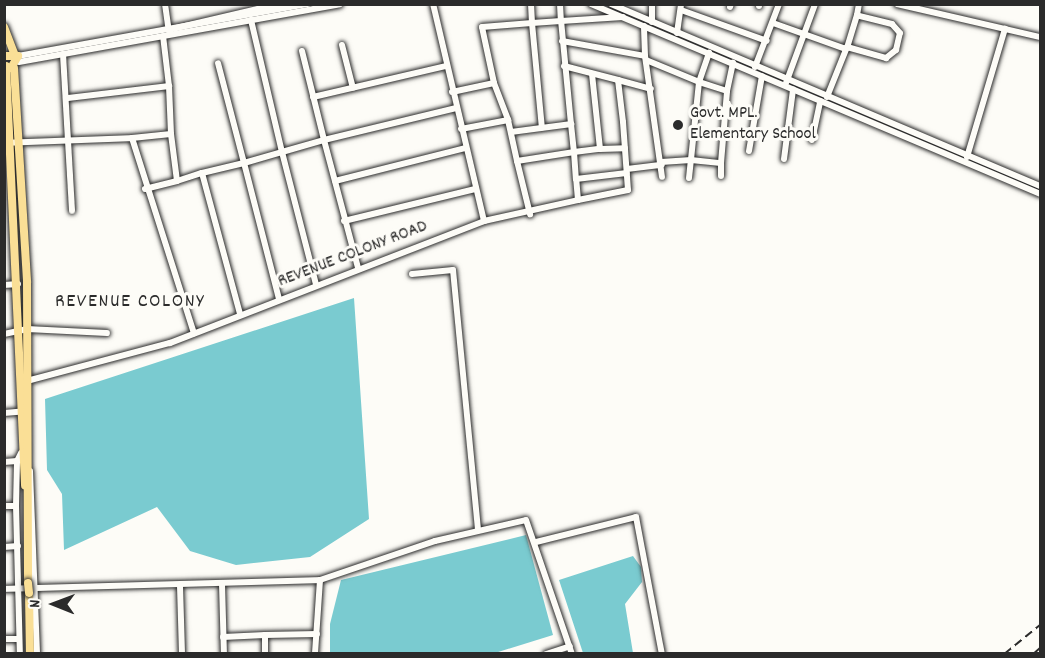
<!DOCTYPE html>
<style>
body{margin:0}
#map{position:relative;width:1045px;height:658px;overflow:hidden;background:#fdfcf7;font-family:Dekko,sans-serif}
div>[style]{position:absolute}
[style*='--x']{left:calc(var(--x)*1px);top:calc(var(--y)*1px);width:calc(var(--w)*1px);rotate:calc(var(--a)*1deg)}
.water>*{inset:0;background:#7acbd0}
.roads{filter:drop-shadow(0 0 2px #2b2b2b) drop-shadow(0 0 2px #2b2b2b)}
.minor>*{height:6px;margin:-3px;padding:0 3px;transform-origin:3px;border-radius:3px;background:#fdfcf7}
.major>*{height:8px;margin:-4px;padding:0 4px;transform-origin:4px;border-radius:4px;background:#fadf96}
.rail>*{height:1.5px;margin-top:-0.75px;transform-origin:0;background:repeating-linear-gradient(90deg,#2b2b2b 0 9px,transparent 0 13.5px)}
.bridges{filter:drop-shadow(0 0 2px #2b2b2b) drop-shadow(0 0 2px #2b2b2b)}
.major-bridge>*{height:8px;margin:-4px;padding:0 4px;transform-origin:4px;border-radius:4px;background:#fadf96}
.dots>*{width:16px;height:16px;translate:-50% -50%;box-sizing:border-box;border:3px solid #fdfcf7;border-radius:50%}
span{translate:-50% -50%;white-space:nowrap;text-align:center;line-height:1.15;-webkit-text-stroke:6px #fdfcf7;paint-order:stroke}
.poi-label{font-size:18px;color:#2b2b2b}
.left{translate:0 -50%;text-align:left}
.street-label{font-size:18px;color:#2b2b2b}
.neighbourhood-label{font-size:20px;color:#2b2b2b;letter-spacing:1.5px}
.frame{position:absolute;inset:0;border:6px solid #2b2b2b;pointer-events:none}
.north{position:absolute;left:24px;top:574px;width:60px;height:60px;-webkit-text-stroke:4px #fdfcf7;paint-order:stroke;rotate:271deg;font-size:16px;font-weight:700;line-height:24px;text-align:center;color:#2b2b2b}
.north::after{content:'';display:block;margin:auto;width:21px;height:27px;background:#2b2b2b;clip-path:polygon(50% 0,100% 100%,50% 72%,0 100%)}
</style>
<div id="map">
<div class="water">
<i style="clip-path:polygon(354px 298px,369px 519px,310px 557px,236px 565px,190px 551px,157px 507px,64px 550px,62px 494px,47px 470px,45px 399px)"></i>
<i style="clip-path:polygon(526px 535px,553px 635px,495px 653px,330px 653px,330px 624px,341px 580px)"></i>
<i style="clip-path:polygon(633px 556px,641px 567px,642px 582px,625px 604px,633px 653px,583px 653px,559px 580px)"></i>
</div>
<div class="roads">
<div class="minor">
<i style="--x:165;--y:4;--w:27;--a:82"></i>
<i style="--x:560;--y:4;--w:17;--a:87"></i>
<i style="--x:561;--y:21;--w:62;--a:-3.7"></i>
<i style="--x:591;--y:4;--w:488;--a:22.9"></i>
<i style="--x:611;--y:4;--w:466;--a:23"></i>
<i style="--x:897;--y:4;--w:147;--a:13"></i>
<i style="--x:759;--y:6;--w:2;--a:-90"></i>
<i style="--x:730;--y:7;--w:3;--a:-72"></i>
<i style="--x:681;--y:10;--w:91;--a:19.8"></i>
<i style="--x:857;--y:15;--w:11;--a:-80"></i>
<i style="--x:251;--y:20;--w:136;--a:76.8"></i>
<i style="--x:282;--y:152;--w:44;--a:-15.9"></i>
<i style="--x:324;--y:140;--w:132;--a:75.1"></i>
<i style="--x:652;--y:22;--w:18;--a:-90"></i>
<i style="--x:773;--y:23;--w:77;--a:19.6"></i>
<i style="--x:172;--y:29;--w:110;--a:-13.2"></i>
<i style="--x:677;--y:33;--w:29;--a:-82"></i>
<i style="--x:562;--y:41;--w:84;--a:10.2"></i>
<i style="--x:645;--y:56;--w:30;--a:-92"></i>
<i style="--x:342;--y:45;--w:44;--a:75.7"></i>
<i style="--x:302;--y:51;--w:92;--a:76.1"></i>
<i style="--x:324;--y:140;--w:136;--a:-13.6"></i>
<i style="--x:63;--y:54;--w:157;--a:86.7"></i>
<i style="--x:18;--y:56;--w:295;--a:-10.2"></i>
<i style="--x:645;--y:56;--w:122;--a:82"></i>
<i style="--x:646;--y:60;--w:57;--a:22.5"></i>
<i style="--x:699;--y:82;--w:78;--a:95.9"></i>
<i style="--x:691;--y:160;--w:30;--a:176"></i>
<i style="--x:19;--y:62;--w:326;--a:-10.2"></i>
<i style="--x:564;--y:66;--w:56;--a:14.5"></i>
<i style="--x:618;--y:80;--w:42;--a:83.2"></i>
<i style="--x:623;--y:122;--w:68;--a:85.8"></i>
<i style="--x:628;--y:190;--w:51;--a:168.7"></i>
<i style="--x:755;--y:67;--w:67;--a:-69.1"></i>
<i style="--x:592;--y:74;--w:75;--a:83.9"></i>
<i style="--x:600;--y:149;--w:25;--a:-2"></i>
<i style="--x:618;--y:80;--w:34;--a:15"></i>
<i style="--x:494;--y:83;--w:57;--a:-102.1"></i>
<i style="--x:482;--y:27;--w:50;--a:-4.6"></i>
<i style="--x:532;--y:23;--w:19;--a:-93"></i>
<i style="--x:786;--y:83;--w:84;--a:-69.8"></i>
<i style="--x:169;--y:86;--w:48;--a:87.6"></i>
<i style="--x:727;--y:91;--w:29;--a:-78"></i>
<i style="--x:452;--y:92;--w:43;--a:-12.1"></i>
<i style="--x:494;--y:83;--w:40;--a:69"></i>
<i style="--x:313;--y:97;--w:137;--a:-13.1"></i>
<i style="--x:827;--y:97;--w:54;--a:-68.2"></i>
<i style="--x:847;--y:47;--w:41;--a:15.8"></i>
<i style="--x:886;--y:58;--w:13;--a:-39"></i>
<i style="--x:896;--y:50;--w:17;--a:-77"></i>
<i style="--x:900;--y:33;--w:12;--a:-132"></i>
<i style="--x:892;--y:24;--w:36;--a:-166"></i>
<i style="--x:857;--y:15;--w:34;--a:107"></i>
<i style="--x:68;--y:98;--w:102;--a:-6.8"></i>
<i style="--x:169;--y:86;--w:50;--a:-96.8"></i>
<i style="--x:571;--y:124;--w:28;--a:84"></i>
<i style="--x:574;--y:152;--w:26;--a:-7"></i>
<i style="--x:461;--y:129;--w:48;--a:-10.8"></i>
<i style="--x:508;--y:120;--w:42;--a:77.6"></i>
<i style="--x:517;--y:161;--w:58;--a:-9"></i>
<i style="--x:574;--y:152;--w:27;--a:86"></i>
<i style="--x:576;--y:179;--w:51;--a:-6.7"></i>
<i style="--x:511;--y:132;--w:61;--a:-7.6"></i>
<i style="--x:571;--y:124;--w:103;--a:-95.5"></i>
<i style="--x:561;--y:21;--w:29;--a:176"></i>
<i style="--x:532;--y:23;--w:105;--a:84.6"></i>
<i style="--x:132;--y:138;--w:39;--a:-6"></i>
<i style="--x:171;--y:134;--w:47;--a:82.7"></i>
<i style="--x:177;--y:181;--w:33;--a:166"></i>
<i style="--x:812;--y:140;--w:40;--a:-78"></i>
<i style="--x:4;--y:143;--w:128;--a:-2.2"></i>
<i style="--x:132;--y:138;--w:205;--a:72.4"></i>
<i style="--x:749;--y:151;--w:76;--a:-80.2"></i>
<i style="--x:967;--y:157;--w:134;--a:-73.5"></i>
<i style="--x:784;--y:159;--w:70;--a:-82.6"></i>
<i style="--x:517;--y:161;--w:55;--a:76.2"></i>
<i style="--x:721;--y:163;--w:13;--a:90"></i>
<i style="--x:627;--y:169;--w:35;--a:-7"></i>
<i style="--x:202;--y:173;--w:43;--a:-13.4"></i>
<i style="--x:244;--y:163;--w:103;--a:-104.6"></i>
<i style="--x:689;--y:178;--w:18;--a:-84"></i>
<i style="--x:691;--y:160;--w:30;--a:6"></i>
<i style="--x:721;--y:163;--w:72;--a:-85.2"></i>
<i style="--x:727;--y:91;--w:29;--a:-162"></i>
<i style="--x:699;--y:82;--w:31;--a:-71"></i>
<i style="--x:177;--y:181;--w:26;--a:-18"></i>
<i style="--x:202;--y:173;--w:146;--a:74.9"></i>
<i style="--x:335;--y:181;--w:134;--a:-14.2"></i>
<i style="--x:344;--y:221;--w:135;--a:-13.7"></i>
<i style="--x:484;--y:221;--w:96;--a:-12.6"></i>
<i style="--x:578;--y:200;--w:21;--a:-95"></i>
<i style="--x:412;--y:274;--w:41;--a:-5.6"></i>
<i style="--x:453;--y:270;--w:261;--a:84.5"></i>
<i style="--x:4;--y:285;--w:14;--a:-4"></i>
<i style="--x:279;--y:299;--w:140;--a:-104.4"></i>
<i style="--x:244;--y:163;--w:40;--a:-16"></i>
<i style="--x:282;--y:152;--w:136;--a:75.6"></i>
<i style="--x:4;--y:334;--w:24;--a:-12"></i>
<i style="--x:27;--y:329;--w:80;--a:2.9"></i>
<i style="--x:23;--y:382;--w:152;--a:-14.9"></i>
<i style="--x:170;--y:343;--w:337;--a:-21.2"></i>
<i style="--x:484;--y:221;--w:223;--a:-103.2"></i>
<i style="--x:4;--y:413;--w:21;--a:-5"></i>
<i style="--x:4;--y:462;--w:13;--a:-4"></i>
<i style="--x:17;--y:461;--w:9;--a:-63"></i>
<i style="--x:30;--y:471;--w:183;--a:87.8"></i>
<i style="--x:4;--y:506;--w:12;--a:0"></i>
<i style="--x:16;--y:506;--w:45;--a:-88.7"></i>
<i style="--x:16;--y:506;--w:148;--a:88.5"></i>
<i style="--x:536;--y:542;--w:103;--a:-14"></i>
<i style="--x:636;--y:517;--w:139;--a:79.3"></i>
<i style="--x:4;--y:547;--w:14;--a:-4"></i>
<i style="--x:320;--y:580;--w:121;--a:-18.7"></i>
<i style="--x:435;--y:541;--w:93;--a:-13"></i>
<i style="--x:526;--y:520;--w:142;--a:71.1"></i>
<i style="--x:222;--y:584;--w:70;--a:88.4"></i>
<i style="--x:180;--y:586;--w:68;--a:88.3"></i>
<i style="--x:4;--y:589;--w:316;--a:-1.6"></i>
<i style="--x:320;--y:580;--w:74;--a:93.9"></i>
<i style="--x:223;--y:637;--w:42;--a:-2.7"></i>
<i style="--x:4;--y:639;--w:15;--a:0"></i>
<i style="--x:265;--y:654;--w:19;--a:-90"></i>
<i style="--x:265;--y:635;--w:52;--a:-1.1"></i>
<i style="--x:546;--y:654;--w:25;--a:-18"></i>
</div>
<div class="major">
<i style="--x:4;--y:27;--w:28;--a:69"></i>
<i style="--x:4;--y:56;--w:14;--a:0"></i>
<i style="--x:18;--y:56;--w:14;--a:120"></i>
<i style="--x:6;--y:66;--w:420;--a:87.4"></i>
<i style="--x:14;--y:68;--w:215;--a:86.5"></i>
<i style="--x:27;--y:283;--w:300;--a:89.8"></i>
<i style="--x:29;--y:593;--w:61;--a:89.1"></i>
</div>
</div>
<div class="rail">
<i style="--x:1004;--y:654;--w:46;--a:-38.9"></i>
<i style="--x:1033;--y:654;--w:9;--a:-41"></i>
</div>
<div class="bridges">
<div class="major-bridge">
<i style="--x:28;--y:583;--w:10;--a:84"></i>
</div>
</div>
<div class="dots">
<i style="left:678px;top:125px;background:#2b2b2b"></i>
</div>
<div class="poi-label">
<span class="left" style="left:690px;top:125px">Govt. MPL.<br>Elementary School</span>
</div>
<div class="street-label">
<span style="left:353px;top:255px;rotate:-21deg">REVENUE COLONY ROAD</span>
</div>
<div class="neighbourhood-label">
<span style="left:130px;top:302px">REVENUE COLONY</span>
</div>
<div class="frame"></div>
<div class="north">N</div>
</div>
